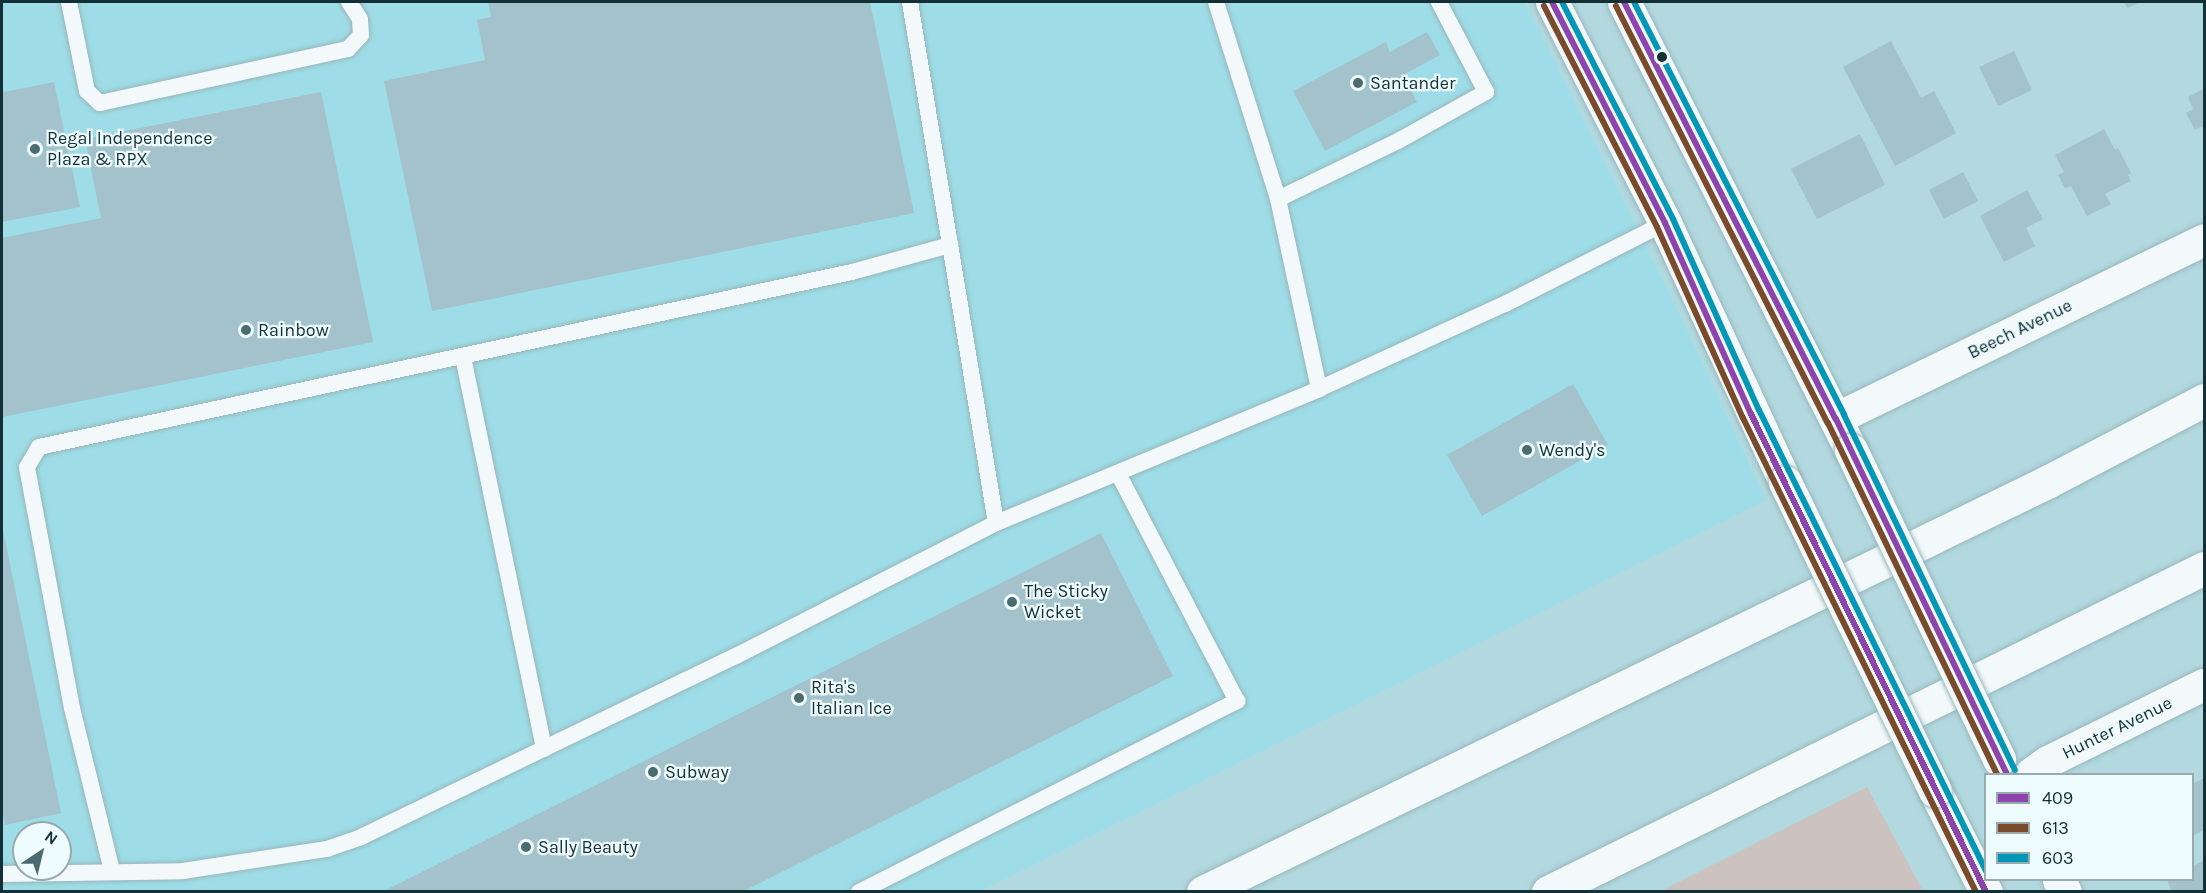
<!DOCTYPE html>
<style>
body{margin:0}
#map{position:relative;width:2206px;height:893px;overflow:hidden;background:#b2d9df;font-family:Karla,sans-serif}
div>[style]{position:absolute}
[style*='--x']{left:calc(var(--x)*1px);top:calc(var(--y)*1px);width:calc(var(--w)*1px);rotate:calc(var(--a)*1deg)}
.built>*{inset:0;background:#9edde7}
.green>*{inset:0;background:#ccc2c0}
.building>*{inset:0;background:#a3c2cb}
.roads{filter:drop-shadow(0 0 2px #97b6bb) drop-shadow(0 0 2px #97b6bb)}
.service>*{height:16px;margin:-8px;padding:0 8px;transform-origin:8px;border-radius:8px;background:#f3f9fa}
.minor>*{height:32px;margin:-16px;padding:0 16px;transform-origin:16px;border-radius:16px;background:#f3f9fa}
.primary>*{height:33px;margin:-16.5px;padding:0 16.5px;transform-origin:16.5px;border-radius:16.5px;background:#f3f9fa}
.motorway>*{height:33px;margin:-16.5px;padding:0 16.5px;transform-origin:16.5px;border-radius:16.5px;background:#f3f9fa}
.bridges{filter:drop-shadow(0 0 2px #97b6bb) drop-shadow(0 0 2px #97b6bb)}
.primary-bridge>*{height:33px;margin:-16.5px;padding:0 16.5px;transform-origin:16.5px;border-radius:16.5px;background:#f3f9fa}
.bus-1>*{height:6px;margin:-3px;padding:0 3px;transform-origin:3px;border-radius:3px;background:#8e44ad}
.bus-2>*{height:6px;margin:-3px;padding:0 3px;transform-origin:3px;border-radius:3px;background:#7a4b2a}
.bus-3>*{height:6px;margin:-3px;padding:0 3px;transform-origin:3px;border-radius:3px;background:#0397b7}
.dots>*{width:16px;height:16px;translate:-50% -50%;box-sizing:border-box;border:3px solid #effcfe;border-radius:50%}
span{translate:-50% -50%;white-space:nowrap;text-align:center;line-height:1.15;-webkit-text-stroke:4.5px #effcfe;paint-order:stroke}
.poi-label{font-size:18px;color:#123035}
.left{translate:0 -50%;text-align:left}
.street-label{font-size:18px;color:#123035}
.frame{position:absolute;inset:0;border:3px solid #123035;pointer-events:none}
.legend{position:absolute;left:1984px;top:773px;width:210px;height:108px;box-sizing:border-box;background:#effcfe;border:2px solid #97aaae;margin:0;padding:8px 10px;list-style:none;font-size:18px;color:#123035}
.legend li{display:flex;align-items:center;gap:12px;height:30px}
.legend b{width:30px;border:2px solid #97aaae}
.north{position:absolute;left:12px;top:821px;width:60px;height:60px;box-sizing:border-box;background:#effcfe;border:2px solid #97aaae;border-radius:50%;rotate:35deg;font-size:16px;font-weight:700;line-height:24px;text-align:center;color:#123035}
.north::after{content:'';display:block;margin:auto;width:21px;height:27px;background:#4a6b70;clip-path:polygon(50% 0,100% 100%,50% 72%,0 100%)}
</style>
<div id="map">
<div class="built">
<i style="clip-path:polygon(evenodd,2px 2px,1525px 2px,1674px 302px,1766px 500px,981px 891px,2px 892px,2px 2px,24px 833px,60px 833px,60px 869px,24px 869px,24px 833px)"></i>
</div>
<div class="green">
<i style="clip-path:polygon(1867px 787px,1923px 891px,1661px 891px)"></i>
</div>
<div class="building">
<i style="clip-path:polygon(488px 2px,870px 2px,914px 213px,432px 311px,384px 81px,485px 60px,477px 20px,491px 17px)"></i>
<i style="clip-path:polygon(2124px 2px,2141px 2px,2127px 8px)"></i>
<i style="clip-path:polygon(1427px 32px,1440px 55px,1403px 75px,1417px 102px,1325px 151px,1293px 91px,1386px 42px,1390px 52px)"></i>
<i style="clip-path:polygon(1891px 41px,1921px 98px,1934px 91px,1956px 133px,1895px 166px,1843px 67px)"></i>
<i style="clip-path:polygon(2014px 51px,2032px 90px,1998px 106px,1979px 67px)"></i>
<i style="clip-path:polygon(54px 82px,80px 207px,2px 222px,2px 84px,4px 92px)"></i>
<i style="clip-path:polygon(2204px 89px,2204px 131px,2202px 126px,2195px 130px,2186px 113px,2193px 109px,2188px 97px)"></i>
<i style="clip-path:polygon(321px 92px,373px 342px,2px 417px,2px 238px,101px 218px,85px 139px)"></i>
<i style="clip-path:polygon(2104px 129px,2115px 150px,2118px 148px,2131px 173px,2128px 175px,2131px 181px,2105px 194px,2111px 204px,2087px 216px,2071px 186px,2065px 188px,2058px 175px,2064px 172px,2055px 155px)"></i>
<i style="clip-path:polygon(1860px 134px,1885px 185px,1817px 219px,1791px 169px)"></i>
<i style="clip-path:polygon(1963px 172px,1978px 201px,1944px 219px,1929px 190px)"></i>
<i style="clip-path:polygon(2027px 190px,2043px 219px,2026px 228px,2035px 246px,2004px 262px,1980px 216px)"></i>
<i style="clip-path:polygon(1573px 384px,1608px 445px,1482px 516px,1447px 455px)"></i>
<i style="clip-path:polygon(3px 530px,61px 813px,5px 825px,2px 807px)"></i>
<i style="clip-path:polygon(1101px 533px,1173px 676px,742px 892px,382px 892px)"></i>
<i style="clip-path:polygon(2204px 778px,2204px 830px,2192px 836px,2192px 784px)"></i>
<i style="clip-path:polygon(2204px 861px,2204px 892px,2172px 892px,2167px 880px,2192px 880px,2192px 866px)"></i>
</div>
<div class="roads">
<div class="service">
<i style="--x:69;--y:2;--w:91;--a:78.6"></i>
<i style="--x:87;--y:91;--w:18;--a:43"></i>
<i style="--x:100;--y:103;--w:254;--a:-12.3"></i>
<i style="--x:348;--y:49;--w:19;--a:-47"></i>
<i style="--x:361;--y:35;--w:16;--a:-94"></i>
<i style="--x:360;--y:19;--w:20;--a:-123"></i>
<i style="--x:910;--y:2;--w:528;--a:80.63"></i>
<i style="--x:1216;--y:2;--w:207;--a:72.5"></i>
<i style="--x:1278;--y:199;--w:194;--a:77.8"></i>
<i style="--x:1278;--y:199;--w:133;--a:-25.8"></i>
<i style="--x:1398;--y:141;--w:101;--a:-29.1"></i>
<i style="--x:1486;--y:92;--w:102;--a:-117.6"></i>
<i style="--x:463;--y:357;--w:400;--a:78.3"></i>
<i style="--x:112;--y:871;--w:168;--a:-103.8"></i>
<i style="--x:72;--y:708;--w:245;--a:-100.6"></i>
<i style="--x:27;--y:467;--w:23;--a:-59"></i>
<i style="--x:39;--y:447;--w:832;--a:-12.15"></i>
<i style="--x:852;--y:272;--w:102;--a:-15.4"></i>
<i style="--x:2;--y:874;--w:181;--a:-0.9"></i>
<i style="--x:183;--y:871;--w:146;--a:-8.7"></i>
<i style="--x:327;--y:849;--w:36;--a:-19"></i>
<i style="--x:361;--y:837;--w:416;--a:-25.8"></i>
<i style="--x:736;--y:656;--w:292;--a:-27.1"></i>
<i style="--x:996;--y:523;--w:350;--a:-22.5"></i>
<i style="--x:1319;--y:389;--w:205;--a:-24.6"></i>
<i style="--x:1505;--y:304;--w:179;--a:-26.9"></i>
<i style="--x:859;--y:892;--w:424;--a:-26.8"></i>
<i style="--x:1237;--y:701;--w:257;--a:-117.6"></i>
</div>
<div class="minor">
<i style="--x:1836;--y:419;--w:409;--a:-25.9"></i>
<i style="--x:2031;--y:774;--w:21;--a:-35"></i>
<i style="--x:2048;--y:762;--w:174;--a:-26.3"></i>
</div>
<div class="primary">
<i style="--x:1552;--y:2;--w:248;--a:62.9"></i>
<i style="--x:1665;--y:223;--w:285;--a:65.1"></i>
<i style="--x:1624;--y:2;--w:502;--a:63.13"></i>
<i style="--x:1935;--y:791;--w:113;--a:63.2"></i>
<i style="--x:2059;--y:880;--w:13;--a:63"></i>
</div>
<div class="motorway">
<i style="--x:1203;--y:892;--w:941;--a:-25.91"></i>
<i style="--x:2049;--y:481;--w:175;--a:-27.6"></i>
<i style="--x:1548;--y:892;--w:732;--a:-26.28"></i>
</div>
</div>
<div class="bridges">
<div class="primary-bridge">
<i style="--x:1851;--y:450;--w:343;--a:64.4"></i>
<i style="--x:1785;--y:482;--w:343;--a:64.1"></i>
</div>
</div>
<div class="bus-1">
<i style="--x:1552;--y:2;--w:248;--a:62.9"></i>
<i style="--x:1665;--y:223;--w:209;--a:65.8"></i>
<i style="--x:1751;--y:414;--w:533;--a:63.82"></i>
<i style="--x:1624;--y:2;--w:468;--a:63.1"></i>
<i style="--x:1836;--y:419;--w:394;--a:64.3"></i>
</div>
<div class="bus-2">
<i style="--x:1544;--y:6;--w:248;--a:62.9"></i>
<i style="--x:1657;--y:227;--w:209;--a:65.8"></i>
<i style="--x:1743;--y:418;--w:528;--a:63.82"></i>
<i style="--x:1616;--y:6;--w:468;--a:63.1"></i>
<i style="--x:1828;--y:423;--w:390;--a:64.3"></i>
</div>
<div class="bus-3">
<i style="--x:1562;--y:2;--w:244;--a:62.9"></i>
<i style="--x:1673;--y:219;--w:209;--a:65.8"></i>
<i style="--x:1759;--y:410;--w:514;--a:63.78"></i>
<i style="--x:1634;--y:2;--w:463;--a:63"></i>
<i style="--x:1844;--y:415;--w:394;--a:64.3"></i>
</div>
<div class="dots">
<i style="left:1662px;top:57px;background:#123035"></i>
<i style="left:1358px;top:83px;background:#4a6b70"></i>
<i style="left:35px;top:149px;background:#4a6b70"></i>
<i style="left:246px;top:330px;background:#4a6b70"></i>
<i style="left:1527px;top:450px;background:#4a6b70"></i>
<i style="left:1012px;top:602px;background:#4a6b70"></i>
<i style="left:799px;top:698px;background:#4a6b70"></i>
<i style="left:653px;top:772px;background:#4a6b70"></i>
<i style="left:526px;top:847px;background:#4a6b70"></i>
</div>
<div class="poi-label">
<span class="left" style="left:1370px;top:83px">Santander</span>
<span class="left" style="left:47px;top:149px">Regal Independence<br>Plaza &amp; RPX</span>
<span class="left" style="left:258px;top:330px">Rainbow</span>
<span class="left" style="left:1539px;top:450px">Wendy's</span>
<span class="left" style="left:1024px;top:602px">The Sticky<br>Wicket</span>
<span class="left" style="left:811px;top:698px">Rita's<br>Italian Ice</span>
<span class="left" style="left:665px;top:772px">Subway</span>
<span class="left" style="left:538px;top:847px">Sally Beauty</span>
</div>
<div class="street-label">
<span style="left:2020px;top:329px;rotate:-26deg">Beech Avenue</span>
<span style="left:2117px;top:728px;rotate:-26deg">Hunter Avenue</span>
</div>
<div class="frame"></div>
<ul class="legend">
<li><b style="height:8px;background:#8e44ad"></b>409</li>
<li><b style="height:8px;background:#7a4b2a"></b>613</li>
<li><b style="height:8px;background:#0397b7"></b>603</li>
</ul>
<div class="north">N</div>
</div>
